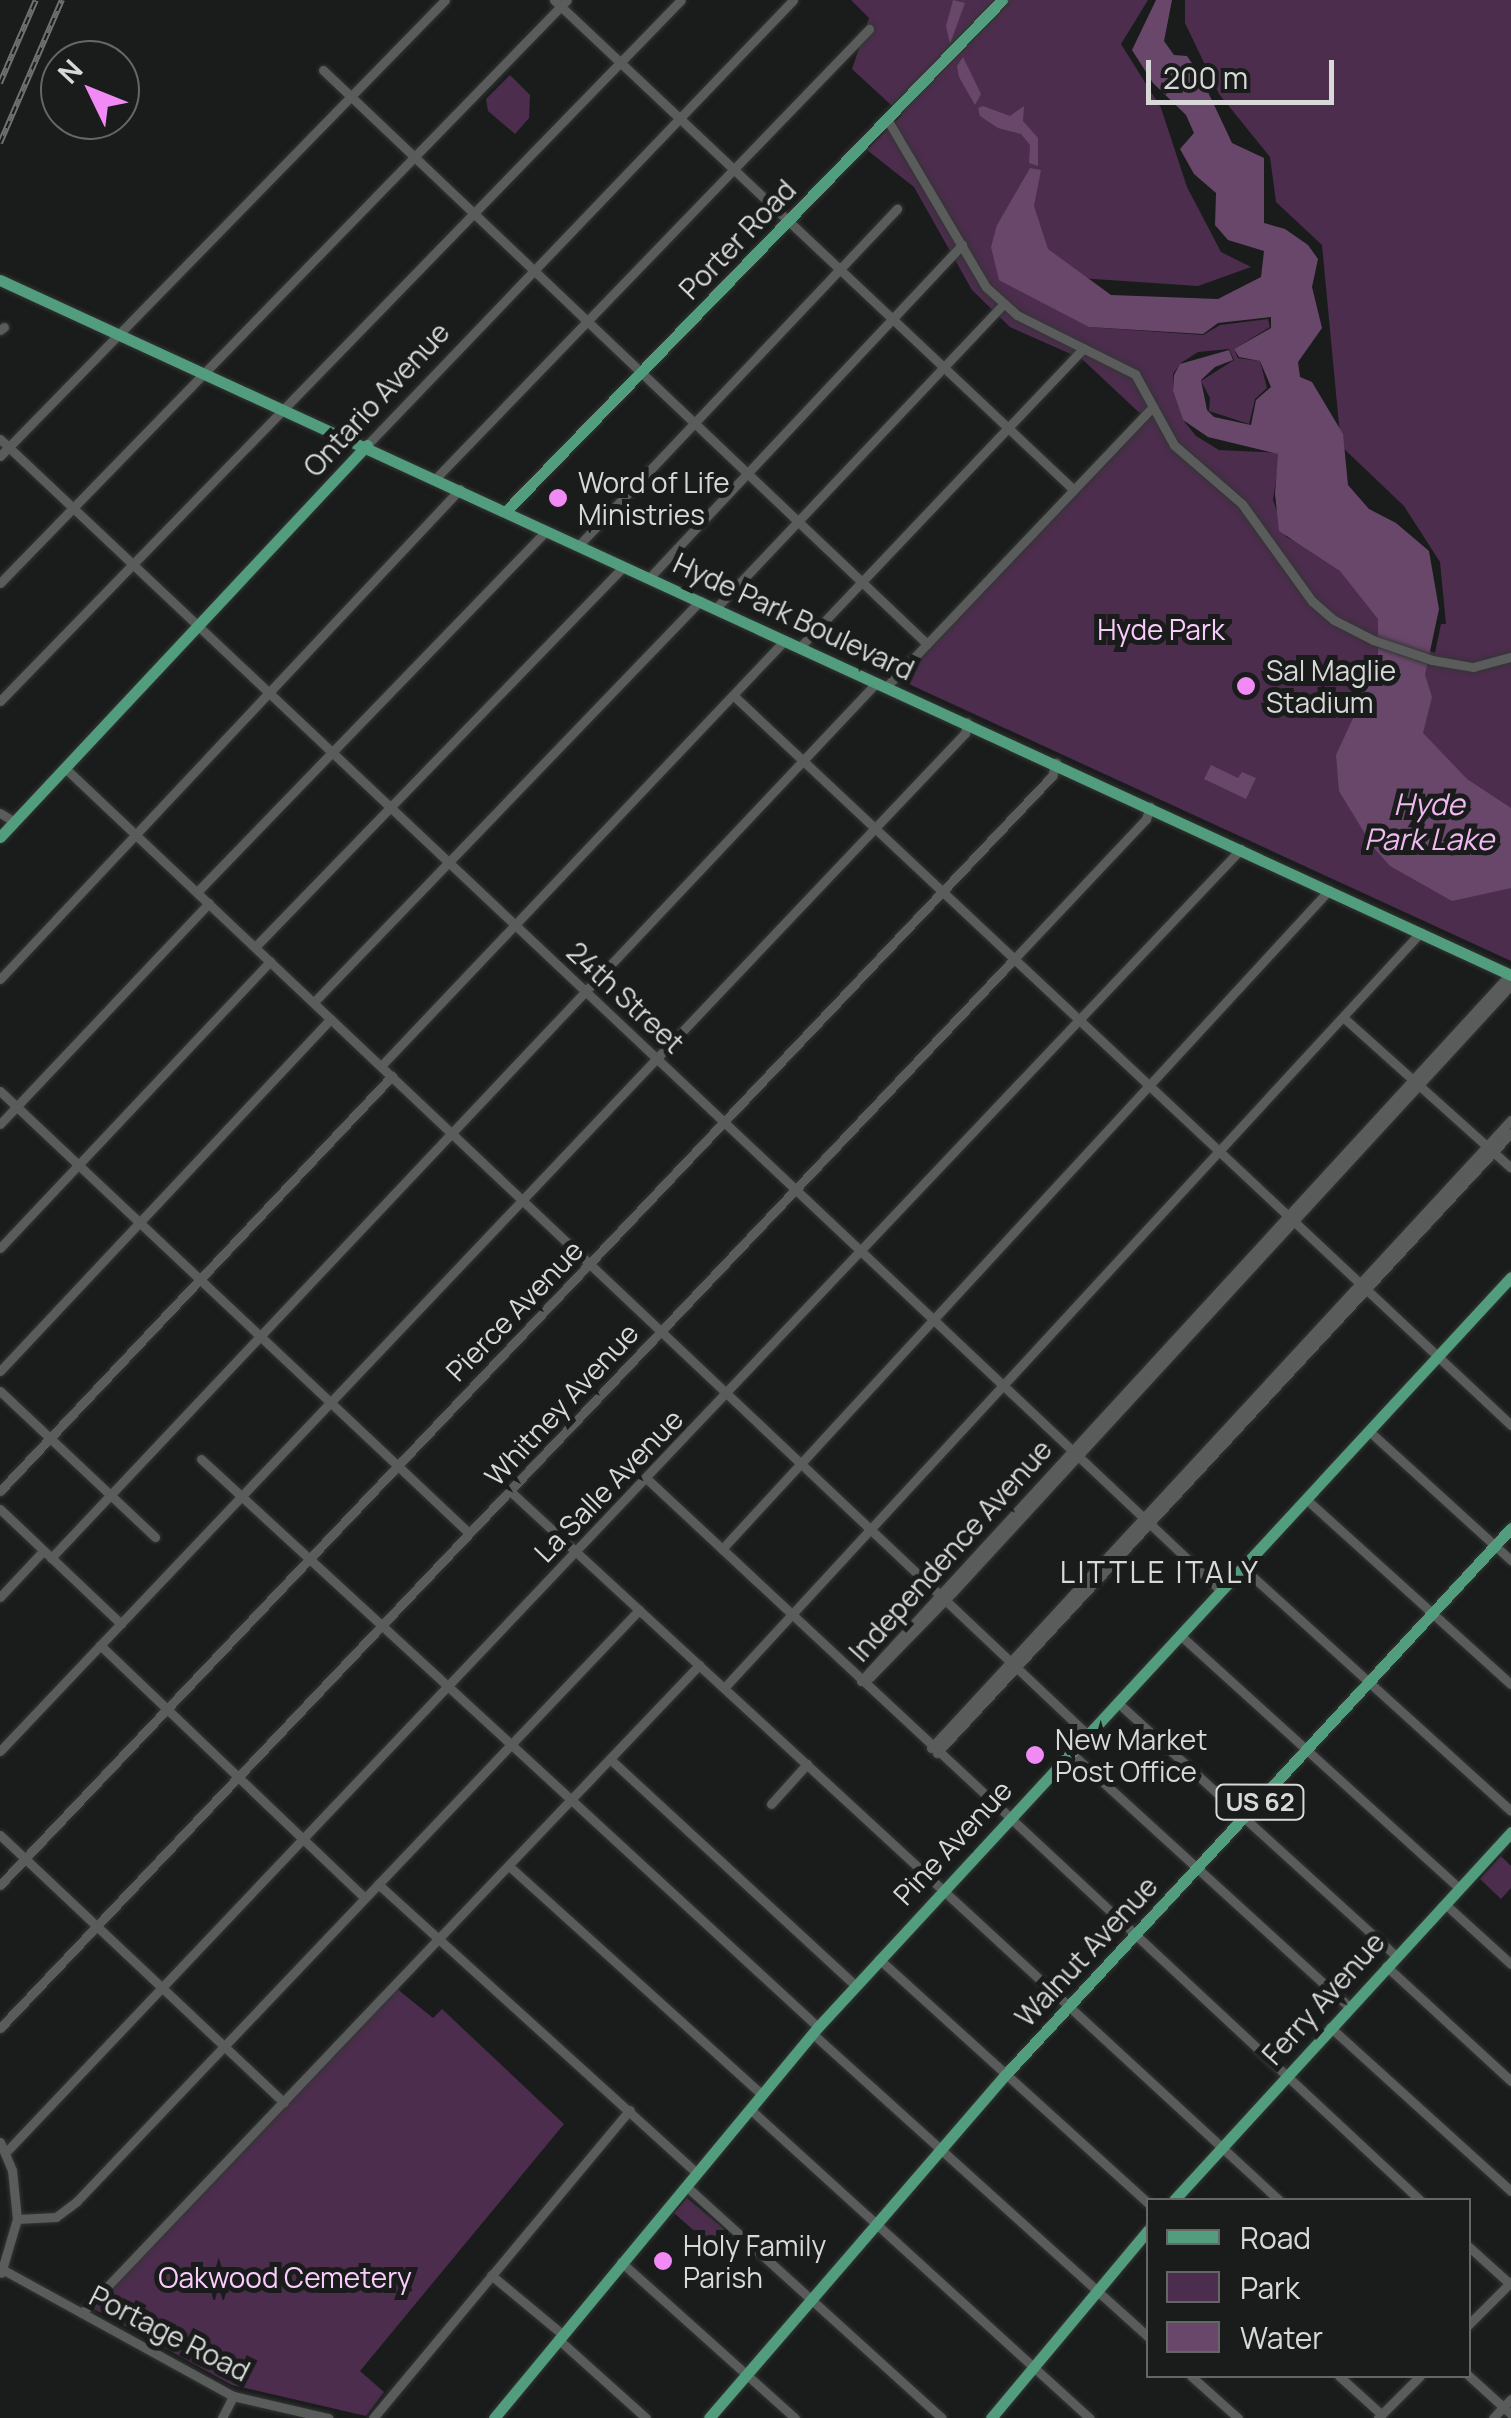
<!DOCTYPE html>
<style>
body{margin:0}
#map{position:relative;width:1511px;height:2418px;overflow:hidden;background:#191c1b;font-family:Manrope,sans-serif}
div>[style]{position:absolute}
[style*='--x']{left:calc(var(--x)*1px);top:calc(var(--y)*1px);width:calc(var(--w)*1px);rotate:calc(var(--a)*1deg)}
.green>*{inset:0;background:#4c2d4d}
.water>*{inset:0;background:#69476a}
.roads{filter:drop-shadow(0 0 2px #333534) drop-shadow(0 0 2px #333534)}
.minor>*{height:9px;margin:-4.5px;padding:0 4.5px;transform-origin:4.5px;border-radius:4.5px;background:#595c5b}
.major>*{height:11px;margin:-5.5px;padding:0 5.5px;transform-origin:5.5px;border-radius:5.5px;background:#519d7d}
.rail>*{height:6px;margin-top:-3px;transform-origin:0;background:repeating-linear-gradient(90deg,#191c1b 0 8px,#6f7170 0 16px);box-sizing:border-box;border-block:2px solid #6f7170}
.dots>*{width:28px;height:28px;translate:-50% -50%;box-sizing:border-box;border:5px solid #191c1b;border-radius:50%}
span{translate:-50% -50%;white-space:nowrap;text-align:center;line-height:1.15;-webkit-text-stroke:10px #191c1b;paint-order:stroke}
.shield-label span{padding:2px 8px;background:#191c1b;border:2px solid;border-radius:8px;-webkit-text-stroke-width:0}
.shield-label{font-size:25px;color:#d7d8d7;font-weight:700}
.street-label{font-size:28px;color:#d7d8d7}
.poi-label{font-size:28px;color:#d7d8d7}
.left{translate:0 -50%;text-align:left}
.park-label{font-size:28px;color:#faccfb}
.water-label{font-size:30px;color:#f1b8f2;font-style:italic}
.neighbourhood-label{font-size:30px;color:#d7d8d7;letter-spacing:2.5px}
.legend{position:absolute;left:1146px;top:2198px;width:325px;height:180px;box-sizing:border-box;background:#191c1b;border:2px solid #656766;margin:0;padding:12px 18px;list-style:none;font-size:30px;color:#d7d8d7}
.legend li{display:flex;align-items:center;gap:20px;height:50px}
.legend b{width:50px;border:2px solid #656766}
.north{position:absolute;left:40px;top:40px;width:100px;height:100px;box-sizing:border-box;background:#191c1b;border:2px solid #656766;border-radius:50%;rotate:313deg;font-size:28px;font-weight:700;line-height:40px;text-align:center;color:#d7d8d7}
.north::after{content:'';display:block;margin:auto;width:35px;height:45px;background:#f18af4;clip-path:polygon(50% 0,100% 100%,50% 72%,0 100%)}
.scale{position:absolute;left:1146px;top:60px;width:188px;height:45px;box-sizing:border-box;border:5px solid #d7d8d7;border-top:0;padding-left:12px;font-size:30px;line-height:35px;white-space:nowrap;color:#d7d8d7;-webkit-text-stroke:8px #191c1b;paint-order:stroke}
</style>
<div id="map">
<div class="green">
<i style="clip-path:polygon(851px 0,1148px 0,1121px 44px,1161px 108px,1187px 187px,1221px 252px,1251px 267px,1198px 286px,1064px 277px,1089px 327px,1203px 335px,1220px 325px,1268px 319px,1270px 327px,1234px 349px,1238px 358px,1260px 361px,1267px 388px,1255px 399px,1249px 424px,1209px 411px,1210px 398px,1201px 381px,1234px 360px,1229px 349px,1198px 352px,1181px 363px,1173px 374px,1173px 391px,1183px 420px,1196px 436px,1219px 450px,1280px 453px,1273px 500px,1286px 537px,1335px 560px,1378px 614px,1385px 636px,1435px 653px,1441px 624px,1446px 624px,1440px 562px,1404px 506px,1341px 446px,1322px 245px,1276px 202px,1270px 157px,1219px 94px,1185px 23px,1185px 0,1511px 0,1511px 961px,900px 680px,1146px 419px,1082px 359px,1010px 327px,972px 290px,914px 187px,867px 150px,902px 115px,852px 69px,869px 18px)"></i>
<i style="clip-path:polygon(510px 75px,530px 95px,529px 118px,515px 134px,488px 111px,486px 99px)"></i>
<i style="clip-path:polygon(1501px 1856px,1511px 1866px,1511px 1888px,1501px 1899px,1480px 1879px)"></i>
<i style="clip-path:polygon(396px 1988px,433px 2018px,442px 2009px,564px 2124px,360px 2371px,384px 2392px,366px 2416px,232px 2385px,92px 2308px)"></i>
<i style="clip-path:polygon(687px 2198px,724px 2229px,700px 2257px,693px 2251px,699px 2235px,674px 2213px)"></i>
</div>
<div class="water">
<i style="clip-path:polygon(953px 0,965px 3px,950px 44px,946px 26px)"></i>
<i style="clip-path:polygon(1156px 0,1172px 0,1164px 41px,1174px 55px,1187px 56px,1200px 75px,1232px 143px,1264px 158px,1264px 223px,1285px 229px,1308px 245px,1318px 259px,1312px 287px,1322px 328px,1298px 362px,1300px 377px,1312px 382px,1343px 434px,1348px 485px,1369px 509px,1396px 523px,1429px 551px,1439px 609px,1425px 675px,1432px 697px,1423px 733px,1467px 779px,1511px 808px,1511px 888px,1452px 901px,1390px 866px,1373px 847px,1339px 791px,1336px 755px,1378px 664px,1378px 619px,1340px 571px,1279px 531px,1275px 494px,1278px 454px,1208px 437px,1183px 420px,1173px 391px,1174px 375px,1180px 364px,1229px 350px,1233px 360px,1215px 367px,1201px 380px,1207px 410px,1214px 417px,1251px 425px,1256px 400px,1271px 387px,1260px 361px,1239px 357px,1234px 349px,1271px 328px,1271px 317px,1218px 323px,1203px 334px,1089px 327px,999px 280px,991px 247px,997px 225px,1030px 168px,1041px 170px,1034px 206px,1048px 249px,1111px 295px,1218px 299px,1261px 277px,1264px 251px,1228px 240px,1215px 225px,1216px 193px,1194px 174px,1180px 149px,1194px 133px,1186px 115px,1153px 83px,1132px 50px)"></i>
<i style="clip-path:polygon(963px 57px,981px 94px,975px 105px,959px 77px,957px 66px)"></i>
<i style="clip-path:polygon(983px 106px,1010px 116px,1024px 106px,1023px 121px,1038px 138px,1038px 166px,1029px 163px,1030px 145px,1021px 134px,998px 128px,980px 116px,978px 108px)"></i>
<i style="clip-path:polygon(1211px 765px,1238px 778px,1242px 772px,1256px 778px,1246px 799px,1204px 779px)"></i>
</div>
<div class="roads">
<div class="minor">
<i style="--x:554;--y:0;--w:714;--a:43.3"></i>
<i style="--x:323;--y:70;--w:833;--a:43.54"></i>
<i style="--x:887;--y:119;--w:195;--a:59.5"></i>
<i style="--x:986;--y:287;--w:42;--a:42.1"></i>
<i style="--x:1017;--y:315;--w:132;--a:26.6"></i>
<i style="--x:1135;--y:374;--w:81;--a:61.2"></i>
<i style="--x:1174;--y:445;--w:90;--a:40.9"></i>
<i style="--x:1242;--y:504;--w:120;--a:54.2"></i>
<i style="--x:1312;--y:601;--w:29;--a:41"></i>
<i style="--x:1334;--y:620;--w:44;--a:27.1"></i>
<i style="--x:1373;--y:640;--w:62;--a:18.7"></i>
<i style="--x:1432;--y:660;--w:42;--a:9.7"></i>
<i style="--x:1473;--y:667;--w:39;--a:-15"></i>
<i style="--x:0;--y:330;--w:5;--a:-37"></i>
<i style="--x:0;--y:439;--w:1677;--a:43.33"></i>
<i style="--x:367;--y:445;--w:616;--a:-46.25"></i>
<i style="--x:0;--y:456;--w:637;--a:-45.7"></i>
<i style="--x:436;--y:478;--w:624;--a:-46.04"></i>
<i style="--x:579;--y:545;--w:463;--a:-46.6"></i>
<i style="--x:650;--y:577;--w:456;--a:-46.8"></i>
<i style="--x:0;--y:583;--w:813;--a:-45.8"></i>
<i style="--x:716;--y:608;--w:417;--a:-46.6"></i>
<i style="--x:800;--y:647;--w:412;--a:-46.5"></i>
<i style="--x:886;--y:687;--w:387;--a:-46.4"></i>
<i style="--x:733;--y:695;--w:1067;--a:43.18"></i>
<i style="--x:0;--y:701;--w:977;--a:-45.83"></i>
<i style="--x:65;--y:768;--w:1406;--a:43.39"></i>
<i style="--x:0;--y:813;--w:17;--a:31"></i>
<i style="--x:197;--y:892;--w:502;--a:-45.97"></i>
<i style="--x:255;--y:947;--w:530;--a:-45.92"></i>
<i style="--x:0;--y:979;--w:672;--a:-46.81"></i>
<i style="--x:314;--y:1002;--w:557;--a:-46.09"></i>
<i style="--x:1344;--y:1018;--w:224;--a:41.9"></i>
<i style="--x:381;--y:1066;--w:587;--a:-46.52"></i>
<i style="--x:0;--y:1091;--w:644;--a:43.3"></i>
<i style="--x:0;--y:1124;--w:304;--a:-46.6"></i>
<i style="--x:0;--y:1248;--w:394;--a:-46.7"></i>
<i style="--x:0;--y:1371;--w:483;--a:-46.8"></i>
<i style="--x:0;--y:1391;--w:213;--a:43.3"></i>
<i style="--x:1369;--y:1431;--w:192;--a:42.3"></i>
<i style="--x:201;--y:1459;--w:839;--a:42.63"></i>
<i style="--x:646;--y:1478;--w:1058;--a:43.01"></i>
<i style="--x:0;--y:1491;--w:571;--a:-46.63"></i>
<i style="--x:510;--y:1491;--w:1046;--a:42.68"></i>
<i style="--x:1306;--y:1499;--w:276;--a:42.1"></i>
<i style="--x:0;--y:1509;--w:167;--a:43.5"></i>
<i style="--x:722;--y:1549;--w:896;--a:-47.35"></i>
<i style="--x:51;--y:1558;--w:1203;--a:-46.68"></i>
<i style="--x:1242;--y:1567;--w:363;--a:42.2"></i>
<i style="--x:0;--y:1597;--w:63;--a:-46.9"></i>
<i style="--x:1180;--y:1635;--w:377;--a:42.2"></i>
<i style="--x:100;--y:1645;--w:366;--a:43.7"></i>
<i style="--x:861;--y:1681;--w:960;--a:-47.45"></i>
<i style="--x:861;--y:1681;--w:10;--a:-24"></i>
<i style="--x:870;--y:1677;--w:119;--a:-45.7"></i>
<i style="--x:953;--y:1592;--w:825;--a:-47.41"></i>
<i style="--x:724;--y:1688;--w:1028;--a:-47.33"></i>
<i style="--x:1117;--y:1702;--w:377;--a:42.3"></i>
<i style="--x:931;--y:1748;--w:855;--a:-47.28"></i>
<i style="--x:0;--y:1751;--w:1403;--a:-46.53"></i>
<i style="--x:965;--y:733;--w:11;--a:-80"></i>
<i style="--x:1070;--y:1752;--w:378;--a:42.4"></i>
<i style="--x:937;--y:1753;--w:845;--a:-47.21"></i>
<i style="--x:610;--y:1759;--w:333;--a:42.7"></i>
<i style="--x:771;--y:1804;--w:54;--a:-48"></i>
<i style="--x:0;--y:1835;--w:390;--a:43.3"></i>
<i style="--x:509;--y:1866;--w:341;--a:42.1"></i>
<i style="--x:378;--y:1884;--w:430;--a:42.2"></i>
<i style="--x:0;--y:1885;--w:1529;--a:-46.51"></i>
<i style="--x:1052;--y:776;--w:14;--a:-73"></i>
<i style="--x:1445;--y:1904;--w:89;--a:42.3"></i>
<i style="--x:879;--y:1959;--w:363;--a:42.2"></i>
<i style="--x:1386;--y:1966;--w:170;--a:42.6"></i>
<i style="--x:1330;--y:2027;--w:244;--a:42.2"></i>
<i style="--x:0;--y:2028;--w:1475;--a:-46.51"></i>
<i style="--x:1015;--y:958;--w:191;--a:-46.7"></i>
<i style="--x:1146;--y:819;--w:13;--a:-72"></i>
<i style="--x:813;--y:2034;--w:452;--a:42.1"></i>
<i style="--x:751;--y:2110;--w:458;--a:42.3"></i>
<i style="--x:0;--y:2142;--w:30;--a:67"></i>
<i style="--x:12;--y:2170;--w:49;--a:84.2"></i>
<i style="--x:17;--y:2219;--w:56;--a:106.5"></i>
<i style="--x:7;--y:2151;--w:1794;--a:-46.54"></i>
<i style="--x:686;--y:2186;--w:345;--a:42.2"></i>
<i style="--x:17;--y:2219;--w:39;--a:-3"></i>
<i style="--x:56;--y:2217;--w:26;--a:-37"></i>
<i style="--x:77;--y:2201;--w:816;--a:-46.44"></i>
<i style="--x:1468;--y:2246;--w:55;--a:42.1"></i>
<i style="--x:621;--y:2262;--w:234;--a:41.9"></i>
<i style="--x:0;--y:2268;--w:266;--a:28.8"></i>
<i style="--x:233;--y:2396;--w:98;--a:13"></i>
<i style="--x:491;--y:2275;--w:92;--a:39.7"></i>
<i style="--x:82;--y:2313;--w:895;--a:-46.4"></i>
<i style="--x:1468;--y:2325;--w:61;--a:-45"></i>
<i style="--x:558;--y:2339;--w:118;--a:41.9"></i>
<i style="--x:1468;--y:2375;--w:58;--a:42.2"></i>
<i style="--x:1191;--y:2376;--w:63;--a:41.8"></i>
<i style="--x:1339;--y:2376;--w:57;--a:42.1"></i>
<i style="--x:222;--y:2418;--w:25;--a:-63"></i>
<i style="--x:373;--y:2418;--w:401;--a:-50.2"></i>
<i style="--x:1378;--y:2418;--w:59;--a:-45"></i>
<i style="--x:1493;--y:2418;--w:26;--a:-47"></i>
</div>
<div class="major">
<i style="--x:0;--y:280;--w:1663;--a:24.7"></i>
<i style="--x:506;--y:511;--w:712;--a:-45.85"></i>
<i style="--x:0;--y:837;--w:537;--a:-46.89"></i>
<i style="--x:1174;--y:2200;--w:499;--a:-47.5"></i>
<i style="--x:494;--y:2418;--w:508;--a:-50.35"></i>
<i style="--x:818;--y:2027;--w:1021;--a:-47.26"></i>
<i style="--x:709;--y:2418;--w:454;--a:-49.2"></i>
<i style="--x:1006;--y:2074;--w:744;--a:-47.23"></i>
<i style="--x:991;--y:2418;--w:245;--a:-50.1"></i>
</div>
</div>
<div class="rail">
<i style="--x:0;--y:83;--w:90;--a:-66.6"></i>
<i style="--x:0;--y:143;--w:156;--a:-66.6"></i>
</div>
<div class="dots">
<i style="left:558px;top:498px;background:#f18af4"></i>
<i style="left:1246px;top:686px;background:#f18af4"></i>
<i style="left:1035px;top:1755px;background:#f18af4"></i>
<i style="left:663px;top:2261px;background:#f18af4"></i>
</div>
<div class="shield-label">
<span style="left:1260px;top:1802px">US 62</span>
</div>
<div class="street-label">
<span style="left:737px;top:239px;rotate:-46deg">Porter Road</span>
<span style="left:376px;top:399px;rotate:-47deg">Ontario Avenue</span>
<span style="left:794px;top:616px;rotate:25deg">Hyde Park Boulevard</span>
<span style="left:626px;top:997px;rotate:43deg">24th Street</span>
<span style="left:514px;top:1310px;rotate:-46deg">Pierce Avenue</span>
<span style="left:561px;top:1404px;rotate:-47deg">Whitney Avenue</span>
<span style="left:608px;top:1485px;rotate:-46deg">La Salle Avenue</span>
<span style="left:950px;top:1550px;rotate:-48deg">Independence Avenue</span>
<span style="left:952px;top:1842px;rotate:-47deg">Pine Avenue</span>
<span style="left:1086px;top:1951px;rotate:-47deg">Walnut Avenue</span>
<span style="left:1323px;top:1998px;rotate:-48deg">Ferry Avenue</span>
<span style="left:170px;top:2333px;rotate:27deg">Portage Road</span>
</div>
<div class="poi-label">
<span class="left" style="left:578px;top:498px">Word of Life<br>Ministries</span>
<span class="left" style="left:1266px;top:686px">Sal Maglie<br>Stadium</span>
<span class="left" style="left:1055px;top:1755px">New Market<br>Post Office</span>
<span class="left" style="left:683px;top:2261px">Holy Family<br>Parish</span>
</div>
<div class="park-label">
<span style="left:1161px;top:629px">Hyde Park</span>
<span style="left:285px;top:2277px">Oakwood Cemetery</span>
</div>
<div class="water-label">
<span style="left:1429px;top:821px">Hyde<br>Park Lake</span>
</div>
<div class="neighbourhood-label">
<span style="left:1160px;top:1572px">LITTLE ITALY</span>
</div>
<ul class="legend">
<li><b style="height:12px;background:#519d7d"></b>Road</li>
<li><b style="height:28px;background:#4c2d4d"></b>Park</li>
<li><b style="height:28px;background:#69476a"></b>Water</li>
</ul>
<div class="north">N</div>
<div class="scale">200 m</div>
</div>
